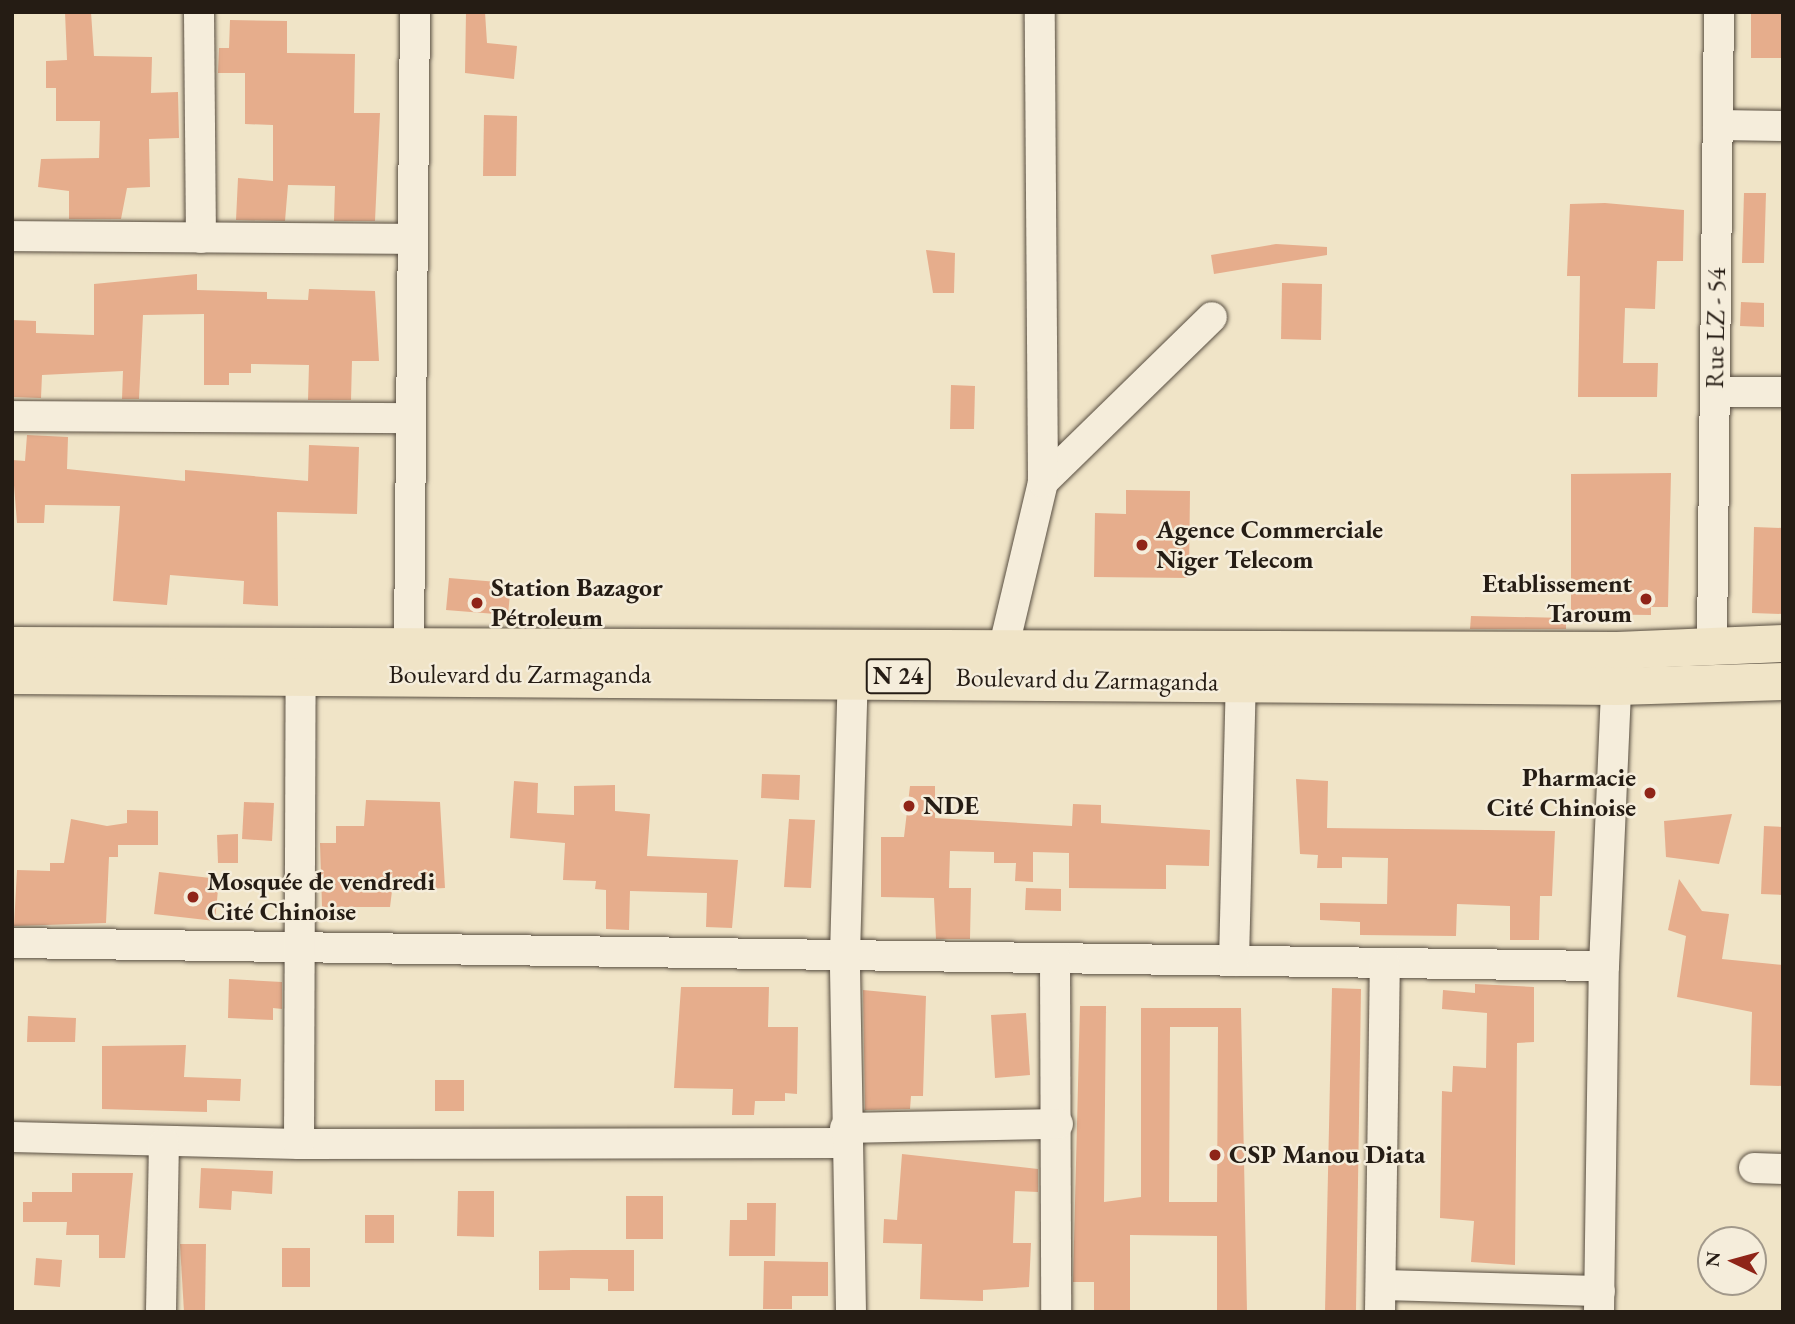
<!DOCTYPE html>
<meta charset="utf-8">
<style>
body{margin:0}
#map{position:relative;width:1795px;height:1324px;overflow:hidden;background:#f0e4c7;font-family:"EB Garamond",serif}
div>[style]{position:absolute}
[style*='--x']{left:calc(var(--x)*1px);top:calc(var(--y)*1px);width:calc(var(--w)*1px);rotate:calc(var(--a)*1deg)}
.building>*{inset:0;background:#e6ad8c}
.roads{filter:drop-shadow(0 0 2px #584e41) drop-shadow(0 0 2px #584e41)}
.minor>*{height:30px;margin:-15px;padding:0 15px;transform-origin:15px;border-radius:15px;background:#f5eddb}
.major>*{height:37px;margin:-18.5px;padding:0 18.5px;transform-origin:18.5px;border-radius:18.5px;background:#f0e4c7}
.dots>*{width:19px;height:19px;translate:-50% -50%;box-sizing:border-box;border:4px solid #f5eddb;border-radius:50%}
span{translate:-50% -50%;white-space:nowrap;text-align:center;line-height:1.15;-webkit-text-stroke:5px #f5eddb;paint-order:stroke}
.shield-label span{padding:2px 5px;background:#f5eddb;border:2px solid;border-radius:5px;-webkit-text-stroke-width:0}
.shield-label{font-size:24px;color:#251c14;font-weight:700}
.street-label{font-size:26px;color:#251c14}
.poi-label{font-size:26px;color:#251c14;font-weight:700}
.left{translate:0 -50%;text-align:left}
.right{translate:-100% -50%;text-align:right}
.frame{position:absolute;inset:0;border:14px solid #251c14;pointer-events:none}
.north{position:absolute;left:1697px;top:1226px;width:70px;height:70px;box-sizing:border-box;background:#f5eddb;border:2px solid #a2998b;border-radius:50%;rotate:275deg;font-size:19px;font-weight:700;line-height:28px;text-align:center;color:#251c14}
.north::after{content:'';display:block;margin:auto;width:24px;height:32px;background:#8f2418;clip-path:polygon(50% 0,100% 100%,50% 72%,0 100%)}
</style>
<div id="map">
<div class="building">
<i style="clip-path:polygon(65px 12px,91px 12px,94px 56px,152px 57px,151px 93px,178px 92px,179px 138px,149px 139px,150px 187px,127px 188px,121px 219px,69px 219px,69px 191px,38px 187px,41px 159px,99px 158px,100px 121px,56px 121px,56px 88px,46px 88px,46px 61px,67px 60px)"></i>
<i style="clip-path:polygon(466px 12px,485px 12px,487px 43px,517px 46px,514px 79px,465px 73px)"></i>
<i style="clip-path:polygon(1751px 12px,1783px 12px,1783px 58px,1751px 58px)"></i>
<i style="clip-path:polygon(230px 20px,287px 21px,287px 53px,355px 54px,354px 113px,380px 113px,375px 221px,334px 221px,335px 186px,288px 185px,285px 221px,236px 220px,238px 178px,273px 181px,273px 125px,245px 124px,245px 73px,218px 73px,219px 48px,229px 48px)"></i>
<i style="clip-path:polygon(484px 115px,517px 116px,516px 176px,483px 176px)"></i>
<i style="clip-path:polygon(1744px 193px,1766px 193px,1764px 263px,1742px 263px)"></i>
<i style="clip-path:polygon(1605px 203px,1684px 210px,1683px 261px,1657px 261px,1655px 309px,1625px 308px,1623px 363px,1658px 363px,1657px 397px,1578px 397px,1580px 276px,1567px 276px,1570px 204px)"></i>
<i style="clip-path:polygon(1276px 244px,1327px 247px,1327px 255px,1214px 274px,1211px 255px)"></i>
<i style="clip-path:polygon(926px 250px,955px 253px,954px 293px,933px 293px)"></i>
<i style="clip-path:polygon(197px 274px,197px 290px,267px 292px,267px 299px,308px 300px,309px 289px,375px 291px,379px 361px,352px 361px,351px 400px,308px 400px,309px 365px,251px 364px,251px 373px,229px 373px,229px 385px,204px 385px,204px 314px,143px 315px,139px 399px,122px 399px,123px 371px,42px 375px,41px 398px,12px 397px,12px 320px,36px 321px,36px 333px,94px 335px,94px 284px)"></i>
<i style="clip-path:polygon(1282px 283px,1322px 284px,1321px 340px,1281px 339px)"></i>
<i style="clip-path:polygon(1741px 302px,1764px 303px,1764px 327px,1740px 326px)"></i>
<i style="clip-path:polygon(951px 385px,975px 386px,974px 429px,950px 429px)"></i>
<i style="clip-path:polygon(27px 435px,68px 437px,67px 469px,185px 481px,185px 470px,308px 481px,309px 445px,359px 447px,357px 514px,277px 512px,278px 606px,243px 604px,244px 581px,170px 575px,167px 605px,113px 601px,120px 506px,45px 505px,44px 523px,17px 523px,12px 460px,25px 461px)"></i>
<i style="clip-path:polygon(1671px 473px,1668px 607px,1651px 607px,1651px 615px,1571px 614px,1571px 474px)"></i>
<i style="clip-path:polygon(1126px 490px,1190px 491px,1189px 578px,1094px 577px,1095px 513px,1126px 514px)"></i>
<i style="clip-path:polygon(1754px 527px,1783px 528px,1783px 614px,1752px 613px)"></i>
<i style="clip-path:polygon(449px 578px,511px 583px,508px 615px,446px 610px)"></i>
<i style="clip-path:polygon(1471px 616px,1566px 618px,1566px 629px,1470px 629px)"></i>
<i style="clip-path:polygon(762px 774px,800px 775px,799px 800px,761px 798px)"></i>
<i style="clip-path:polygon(1296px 779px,1328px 781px,1327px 828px,1555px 831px,1552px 896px,1540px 896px,1539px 940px,1510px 940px,1510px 906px,1457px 904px,1456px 936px,1360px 935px,1360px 922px,1320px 920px,1320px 903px,1387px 904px,1388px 858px,1342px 857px,1342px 868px,1317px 868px,1318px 855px,1300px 854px)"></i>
<i style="clip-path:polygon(514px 781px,538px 783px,537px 813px,574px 815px,574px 786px,615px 785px,615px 811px,650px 814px,647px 856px,738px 860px,732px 928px,706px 927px,707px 893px,630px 891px,629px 930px,606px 929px,606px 890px,595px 889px,596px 881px,563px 880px,565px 843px,510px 838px)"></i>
<i style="clip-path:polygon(910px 786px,935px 786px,935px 818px,1072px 826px,1073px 804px,1101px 805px,1101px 823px,1210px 830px,1209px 866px,1166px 865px,1166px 889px,1069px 888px,1069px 853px,1033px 852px,1033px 882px,1015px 881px,1016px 863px,994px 863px,994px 852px,950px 851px,949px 888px,971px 888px,970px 939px,936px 939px,934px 898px,881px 897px,881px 837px,904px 837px)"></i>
<i style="clip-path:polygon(366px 800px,440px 802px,445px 888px,392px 891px,390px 907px,322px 907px,320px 843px,336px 843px,336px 826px,364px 826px)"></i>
<i style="clip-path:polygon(244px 802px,274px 803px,272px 841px,242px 839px)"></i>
<i style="clip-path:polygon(127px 810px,158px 811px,158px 845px,118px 845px,118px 857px,109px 857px,106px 923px,14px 926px,17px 870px,50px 871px,50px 863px,64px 863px,71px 819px,107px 826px,127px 823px)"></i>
<i style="clip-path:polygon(1732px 814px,1719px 864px,1666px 857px,1664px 821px)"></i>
<i style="clip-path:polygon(789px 819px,815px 820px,811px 888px,784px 887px)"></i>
<i style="clip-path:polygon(1764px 826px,1783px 827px,1783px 895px,1761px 894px)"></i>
<i style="clip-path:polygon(238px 834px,238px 863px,218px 863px,217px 835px)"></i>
<i style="clip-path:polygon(159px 872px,219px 879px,215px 921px,154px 914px)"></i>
<i style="clip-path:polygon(1679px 879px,1702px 911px,1729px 914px,1722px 959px,1783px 965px,1783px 1086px,1750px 1085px,1752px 1012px,1677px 997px,1686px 936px,1668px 930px)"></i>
<i style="clip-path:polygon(1026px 888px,1061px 889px,1061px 911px,1025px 910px)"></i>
<i style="clip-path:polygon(229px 979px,282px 982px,282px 1009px,273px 1008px,273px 1020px,228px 1018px)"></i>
<i style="clip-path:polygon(1475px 984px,1534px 987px,1534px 1042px,1517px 1043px,1515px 1265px,1471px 1262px,1474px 1221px,1440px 1218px,1442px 1091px,1452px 1092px,1453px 1066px,1486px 1068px,1487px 1013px,1442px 1009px,1443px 990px,1475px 993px)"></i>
<i style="clip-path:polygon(681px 987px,769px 987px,768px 1027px,798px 1027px,797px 1094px,785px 1093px,785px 1101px,755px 1101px,754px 1115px,732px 1115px,733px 1089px,674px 1088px)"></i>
<i style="clip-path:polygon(1332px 988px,1361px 989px,1356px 1312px,1325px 1312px)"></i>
<i style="clip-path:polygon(863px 990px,926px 996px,923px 1096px,911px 1096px,910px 1109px,865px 1110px)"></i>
<i style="clip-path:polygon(evenodd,1080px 1006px,1106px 1006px,1104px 1202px,1141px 1197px,1141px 1008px,1241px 1008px,1247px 1312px,1217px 1312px,1217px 1236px,1130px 1235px,1130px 1310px,1094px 1310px,1094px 1282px,1073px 1282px,1080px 1006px,1170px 1027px,1218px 1027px,1217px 1202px,1169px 1202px,1170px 1027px)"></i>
<i style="clip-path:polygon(1026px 1013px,1030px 1075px,995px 1078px,991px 1015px)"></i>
<i style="clip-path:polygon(28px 1016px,76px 1018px,75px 1042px,27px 1042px)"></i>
<i style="clip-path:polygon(186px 1045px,184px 1077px,241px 1079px,240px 1101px,207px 1100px,207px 1112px,102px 1109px,102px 1046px)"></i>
<i style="clip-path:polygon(435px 1080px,464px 1080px,464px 1111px,435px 1111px)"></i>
<i style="clip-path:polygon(902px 1154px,1038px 1169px,1038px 1192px,1015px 1191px,1013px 1243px,1031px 1243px,1029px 1287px,983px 1290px,983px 1301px,920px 1299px,922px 1244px,883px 1243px,884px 1219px,897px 1220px)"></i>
<i style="clip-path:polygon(201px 1168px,273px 1171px,272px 1194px,232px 1191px,231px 1210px,199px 1208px)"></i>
<i style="clip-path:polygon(72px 1173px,133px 1173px,125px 1258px,99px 1258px,99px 1235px,66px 1235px,67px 1222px,23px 1222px,23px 1202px,32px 1202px,32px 1192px,72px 1192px)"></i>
<i style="clip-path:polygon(458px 1191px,494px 1191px,494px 1237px,457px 1236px)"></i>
<i style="clip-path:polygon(626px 1196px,663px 1196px,663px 1239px,626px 1239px)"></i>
<i style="clip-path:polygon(747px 1203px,776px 1203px,775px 1256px,729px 1256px,730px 1220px,747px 1220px)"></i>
<i style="clip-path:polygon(365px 1215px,394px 1215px,394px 1243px,365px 1243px)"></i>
<i style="clip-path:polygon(180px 1244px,206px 1244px,205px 1312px,184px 1312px)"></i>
<i style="clip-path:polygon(282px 1248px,310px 1248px,310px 1287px,282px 1287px)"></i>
<i style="clip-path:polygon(573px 1250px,634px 1250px,634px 1291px,608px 1291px,608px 1279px,570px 1278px,570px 1290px,539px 1290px,539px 1251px)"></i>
<i style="clip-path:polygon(36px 1258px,62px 1260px,60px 1287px,34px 1285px)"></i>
<i style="clip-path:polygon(764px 1261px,828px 1262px,828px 1296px,792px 1296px,792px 1309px,763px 1309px)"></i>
</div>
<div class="roads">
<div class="minor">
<i style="--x:199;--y:12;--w:226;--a:89.5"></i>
<i style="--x:1718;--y:125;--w:65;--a:0.9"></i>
<i style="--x:12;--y:236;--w:401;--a:0.4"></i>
<i style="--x:1715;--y:392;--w:68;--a:0"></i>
<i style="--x:12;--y:416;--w:399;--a:0.3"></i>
<i style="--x:1043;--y:482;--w:236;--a:-44.3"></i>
<i style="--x:409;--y:644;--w:632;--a:-89.46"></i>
<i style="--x:1712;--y:644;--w:632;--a:-89.37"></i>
<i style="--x:999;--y:667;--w:190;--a:-76.6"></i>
<i style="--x:1043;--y:482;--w:470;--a:-90.4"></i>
<i style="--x:12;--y:943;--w:1592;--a:0.83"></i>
<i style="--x:1055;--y:958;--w:354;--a:89.8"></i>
<i style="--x:1234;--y:961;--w:277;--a:-88.6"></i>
<i style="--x:845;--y:1128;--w:213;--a:-1.1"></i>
<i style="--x:12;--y:1137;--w:287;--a:1.4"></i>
<i style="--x:299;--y:1144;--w:546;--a:-0.1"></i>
<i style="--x:299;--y:1144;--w:469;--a:-89.8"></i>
<i style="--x:1754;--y:1168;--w:29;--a:2"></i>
<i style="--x:1381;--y:1285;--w:219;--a:1.6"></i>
<i style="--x:161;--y:1312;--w:169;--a:-89"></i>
<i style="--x:851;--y:1312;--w:357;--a:-91"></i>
<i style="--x:845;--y:955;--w:279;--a:-88.4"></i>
<i style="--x:1380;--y:1312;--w:349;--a:-89.2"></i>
<i style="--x:1599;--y:1312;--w:346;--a:-89.2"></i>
<i style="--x:1604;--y:966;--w:302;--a:-87.5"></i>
</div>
<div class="major">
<i style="--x:12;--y:645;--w:1605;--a:0.18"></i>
<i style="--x:1617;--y:650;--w:166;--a:-2.4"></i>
<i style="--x:12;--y:675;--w:1605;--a:0.39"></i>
<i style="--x:1617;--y:686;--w:166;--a:-1.7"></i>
</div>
</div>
<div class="dots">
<i style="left:1142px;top:545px;background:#8f2418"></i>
<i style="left:1646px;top:599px;background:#8f2418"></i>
<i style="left:477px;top:603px;background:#8f2418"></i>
<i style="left:1650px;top:793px;background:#8f2418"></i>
<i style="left:909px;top:806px;background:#8f2418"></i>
<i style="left:193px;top:897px;background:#8f2418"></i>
<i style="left:1215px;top:1155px;background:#8f2418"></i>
</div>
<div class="shield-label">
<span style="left:898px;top:676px">N 24</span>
</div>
<div class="street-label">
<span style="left:1716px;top:328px;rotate:-89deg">Rue LZ - 54</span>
<span style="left:520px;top:675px">Boulevard du Zarmaganda</span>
<span style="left:1087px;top:680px;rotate:1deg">Boulevard du Zarmaganda</span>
</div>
<div class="poi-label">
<span class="left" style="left:1156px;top:545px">Agence Commerciale<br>Niger Telecom</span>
<span class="right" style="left:1632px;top:599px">Etablissement<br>Taroum</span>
<span class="left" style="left:491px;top:603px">Station Bazagor<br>Pétroleum</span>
<span class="right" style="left:1636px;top:793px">Pharmacie<br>Cité Chinoise</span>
<span class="left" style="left:923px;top:806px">NDE</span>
<span class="left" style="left:207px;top:897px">Mosquée de vendredi<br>Cité Chinoise</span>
<span class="left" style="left:1229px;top:1155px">CSP Manou Diata</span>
</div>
<div class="frame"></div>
<div class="north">N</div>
</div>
